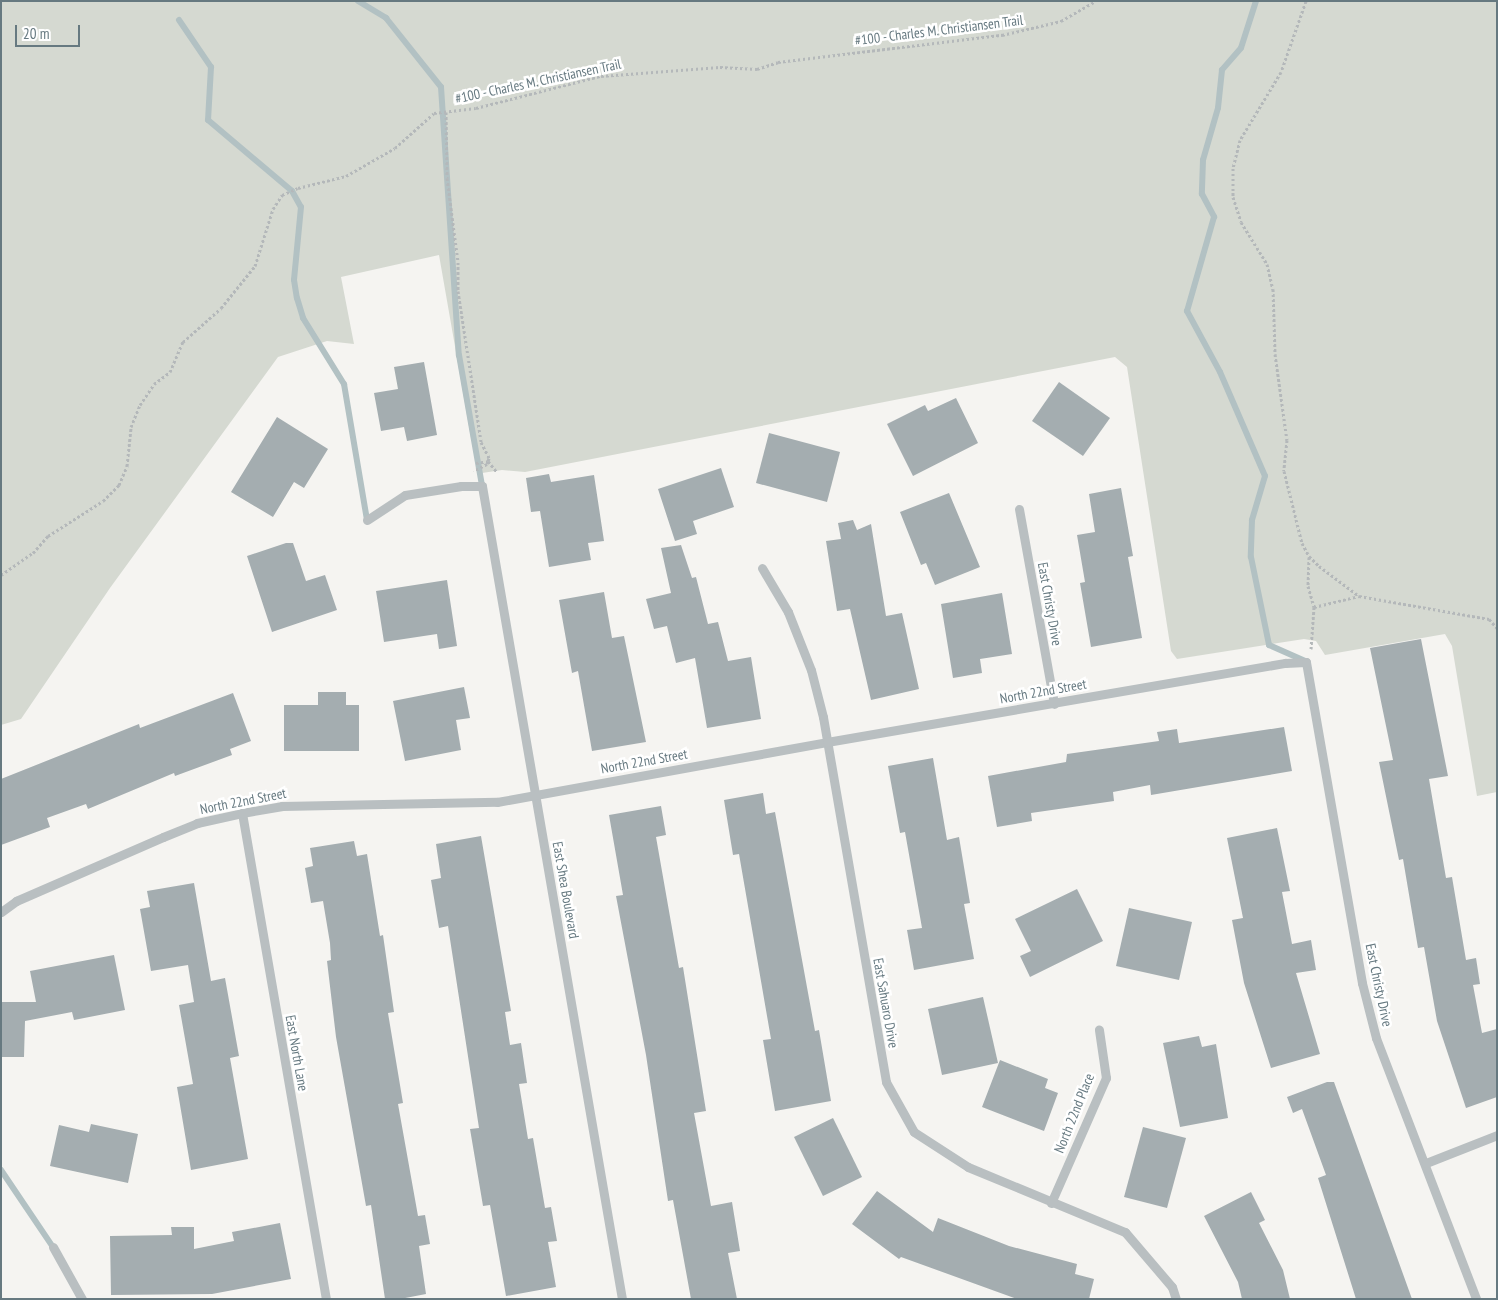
<!DOCTYPE html>
<style>
body{margin:0}
#map{position:relative;width:1498px;height:1300px;overflow:hidden;background:#f5f4f1;font-family:"PT Sans Narrow",sans-serif}
div>[style]{position:absolute}
[style*='--x']{left:calc(var(--x)*1px);top:calc(var(--y)*1px);width:calc(var(--w)*1px);rotate:calc(var(--a)*1deg)}
.green>*{inset:0;background:#d5d9d1}
.stream>*{height:6px;margin:-3px;padding:0 3px;transform-origin:3px;border-radius:3px;background:#b2c1c3}
.building>*{inset:0;background:#a4adb0}
.path>*{height:3px;margin-top:-1.5px;transform-origin:0;background:repeating-linear-gradient(90deg,#b4b8ba 0 2.5px,transparent 0 5px)}
.minor>*{height:9px;margin:-4.5px;padding:0 4.5px;transform-origin:4.5px;border-radius:4.5px;background:#b9bfc1}
span{translate:-50% -50%;white-space:nowrap;text-align:center;line-height:1.15;-webkit-text-stroke:5px #fff;paint-order:stroke}
.street-label{font-size:14px;color:#667980}
.frame{position:absolute;inset:0;border:2px solid #667980;pointer-events:none}
.scale{position:absolute;left:15px;top:25px;width:65px;height:22px;box-sizing:border-box;border:2px solid #667980;border-top:0;padding-left:6px;font-size:15px;line-height:18px;white-space:nowrap;color:#667980;-webkit-text-stroke:4px #fff;paint-order:stroke}
</style>
<div id="map">
<div class="green">
<i style="clip-path:polygon(1px 1px,1497px 1px,1497px 792px,1477px 796px,1452px 646px,1445px 634px,1325px 655px,1316px 641px,1304px 639px,1177px 659px,1171px 651px,1127px 367px,1115px 357px,525px 472px,502px 470px,482px 473px,471px 438px,439px 255px,341px 277px,354px 344px,327px 341px,278px 357px,110px 588px,21px 719px,1px 725px)"></i>
</div>
<div class="stream">
<i style="--x:358;--y:1;--w:33;--a:31"></i>
<i style="--x:386;--y:18;--w:88;--a:51.4"></i>
<i style="--x:441;--y:87;--w:269;--a:86.2"></i>
<i style="--x:459;--y:355;--w:133;--a:80"></i>
<i style="--x:1256;--y:1;--w:49;--a:107.7"></i>
<i style="--x:1241;--y:48;--w:29;--a:131"></i>
<i style="--x:1222;--y:70;--w:38;--a:96"></i>
<i style="--x:1218;--y:108;--w:54;--a:106.1"></i>
<i style="--x:1203;--y:160;--w:34;--a:92"></i>
<i style="--x:1202;--y:194;--w:26;--a:62"></i>
<i style="--x:1214;--y:217;--w:98;--a:106"></i>
<i style="--x:1187;--y:311;--w:69;--a:61.6"></i>
<i style="--x:1220;--y:372;--w:113;--a:66.6"></i>
<i style="--x:1265;--y:476;--w:46;--a:106.5"></i>
<i style="--x:1252;--y:520;--w:37;--a:92"></i>
<i style="--x:1251;--y:557;--w:90;--a:78.4"></i>
<i style="--x:1269;--y:645;--w:39;--a:24"></i>
<i style="--x:179;--y:20;--w:57;--a:55.8"></i>
<i style="--x:211;--y:67;--w:53;--a:93.2"></i>
<i style="--x:208;--y:120;--w:110;--a:40.2"></i>
<i style="--x:292;--y:191;--w:18;--a:61"></i>
<i style="--x:301;--y:207;--w:73;--a:95.5"></i>
<i style="--x:294;--y:280;--w:18;--a:81"></i>
<i style="--x:297;--y:298;--w:21;--a:73"></i>
<i style="--x:303;--y:318;--w:78;--a:58.2"></i>
<i style="--x:344;--y:384;--w:138;--a:80.4"></i>
<i style="--x:1;--y:1170;--w:93;--a:56"></i>
</div>
<div class="building">
<i style="clip-path:polygon(424px 362px,437px 435px,407px 441px,404px 427px,381px 431px,374px 393px,398px 389px,394px 367px)"></i>
<i style="clip-path:polygon(1059px 382px,1110px 418px,1083px 456px,1032px 421px)"></i>
<i style="clip-path:polygon(956px 398px,978px 443px,913px 476px,887px 424px,925px 405px,928px 411px)"></i>
<i style="clip-path:polygon(277px 417px,328px 449px,304px 488px,294px 482px,273px 517px,231px 492px)"></i>
<i style="clip-path:polygon(769px 433px,840px 452px,827px 502px,756px 483px)"></i>
<i style="clip-path:polygon(721px 468px,734px 507px,693px 521px,697px 534px,675px 541px,658px 489px)"></i>
<i style="clip-path:polygon(549px 474px,551px 482px,594px 475px,604px 541px,588px 543px,591px 560px,549px 567px,540px 511px,531px 512px,526px 478px)"></i>
<i style="clip-path:polygon(1121px 488px,1133px 556px,1128px 557px,1142px 638px,1091px 647px,1080px 583px,1085px 582px,1077px 535px,1095px 532px,1089px 494px)"></i>
<i style="clip-path:polygon(949px 493px,980px 567px,935px 585px,926px 563px,921px 565px,900px 512px)"></i>
<i style="clip-path:polygon(853px 520px,857px 530px,871px 524px,886px 616px,902px 613px,919px 689px,871px 700px,850px 609px,837px 611px,826px 541px,841px 539px,838px 523px)"></i>
<i style="clip-path:polygon(286px 543px,293px 543px,306px 581px,325px 575px,337px 610px,272px 632px,247px 556px)"></i>
<i style="clip-path:polygon(681px 545px,692px 578px,696px 577px,708px 624px,718px 622px,728px 661px,751px 657px,761px 719px,707px 728px,695px 658px,676px 663px,667px 626px,654px 629px,646px 599px,671px 593px,661px 548px)"></i>
<i style="clip-path:polygon(447px 580px,457px 646px,439px 649px,437px 634px,384px 642px,376px 591px)"></i>
<i style="clip-path:polygon(604px 592px,612px 638px,624px 636px,646px 742px,592px 751px,578px 671px,572px 673px,559px 600px)"></i>
<i style="clip-path:polygon(1002px 593px,1012px 654px,980px 659px,982px 673px,953px 678px,941px 604px)"></i>
<i style="clip-path:polygon(1421px 639px,1448px 776px,1429px 779px,1446px 878px,1452px 877px,1466px 960px,1476px 958px,1480px 984px,1473px 985px,1482px 1033px,1497px 1029px,1497px 1097px,1466px 1108px,1437px 1021px,1424px 947px,1418px 948px,1403px 859px,1399px 860px,1379px 762px,1393px 760px,1370px 648px)"></i>
<i style="clip-path:polygon(464px 687px,470px 718px,456px 720px,461px 750px,405px 761px,393px 701px)"></i>
<i style="clip-path:polygon(318px 692px,346px 692px,346px 705px,359px 705px,359px 751px,284px 751px,284px 705px,318px 705px)"></i>
<i style="clip-path:polygon(233px 693px,251px 741px,230px 749px,232px 755px,175px 776px,174px 773px,88px 809px,86px 804px,47px 818px,50px 827px,1px 845px,1px 779px,139px 724px,140px 728px)"></i>
<i style="clip-path:polygon(1284px 727px,1292px 771px,1151px 795px,1150px 785px,1113px 792px,1114px 801px,1031px 813px,1032px 821px,997px 827px,988px 776px,1066px 762px,1067px 754px,1159px 741px,1157px 732px,1177px 729px,1179px 743px)"></i>
<i style="clip-path:polygon(933px 758px,947px 840px,959px 837px,970px 903px,964px 904px,974px 959px,914px 970px,907px 930px,922px 928px,905px 832px,900px 833px,888px 766px)"></i>
<i style="clip-path:polygon(763px 793px,766px 814px,775px 812px,815px 1031px,819px 1030px,831px 1101px,775px 1111px,763px 1040px,771px 1039px,739px 854px,733px 855px,724px 800px)"></i>
<i style="clip-path:polygon(661px 806px,666px 835px,656px 837px,679px 968px,683px 967px,706px 1111px,694px 1113px,711px 1206px,732px 1202px,740px 1251px,728px 1253px,737px 1299px,691px 1299px,673px 1200px,668px 1201px,646px 1055px,616px 896px,623px 895px,609px 815px)"></i>
<i style="clip-path:polygon(1277px 828px,1290px 891px,1282px 892px,1292px 944px,1311px 940px,1316px 970px,1296px 973px,1320px 1054px,1271px 1068px,1244px 983px,1232px 920px,1243px 918px,1227px 838px)"></i>
<i style="clip-path:polygon(481px 836px,511px 1011px,505px 1012px,510px 1045px,521px 1043px,527px 1083px,519px 1084px,528px 1139px,533px 1138px,545px 1208px,551px 1207px,557px 1241px,548px 1242px,556px 1287px,506px 1296px,490px 1205px,483px 1206px,470px 1129px,479px 1128px,448px 926px,439px 928px,431px 880px,441px 878px,436px 844px)"></i>
<i style="clip-path:polygon(354px 841px,357px 856px,367px 854px,380px 936px,383px 935px,394px 1012px,388px 1013px,403px 1103px,398px 1104px,418px 1216px,425px 1215px,430px 1244px,419px 1246px,426px 1294px,400px 1299px,385px 1299px,371px 1205px,366px 1206px,336px 1037px,327px 961px,331px 960px,330px 943px,323px 901px,311px 903px,305px 868px,313px 866px,310px 848px)"></i>
<i style="clip-path:polygon(194px 883px,211px 981px,225px 978px,239px 1056px,230px 1058px,248px 1159px,191px 1170px,177px 1087px,193px 1084px,179px 1005px,194px 1002px,188px 965px,151px 971px,140px 909px,150px 907px,147px 891px)"></i>
<i style="clip-path:polygon(1077px 889px,1103px 941px,1030px 977px,1020px 956px,1031px 951px,1015px 919px)"></i>
<i style="clip-path:polygon(1129px 908px,1192px 922px,1179px 980px,1116px 966px)"></i>
<i style="clip-path:polygon(114px 955px,125px 1010px,74px 1020px,72px 1012px,25px 1021px,24px 1057px,1px 1057px,1px 1002px,36px 1002px,30px 971px)"></i>
<i style="clip-path:polygon(983px 997px,998px 1063px,942px 1075px,928px 1009px)"></i>
<i style="clip-path:polygon(1199px 1036px,1202px 1047px,1216px 1044px,1228px 1118px,1180px 1127px,1163px 1043px)"></i>
<i style="clip-path:polygon(1000px 1060px,1048px 1079px,1045px 1088px,1058px 1093px,1044px 1131px,982px 1107px)"></i>
<i style="clip-path:polygon(1327px 1082px,1334px 1082px,1412px 1299px,1356px 1299px,1318px 1178px,1326px 1175px,1302px 1109px,1293px 1113px,1287px 1097px)"></i>
<i style="clip-path:polygon(833px 1118px,862px 1177px,823px 1196px,794px 1137px)"></i>
<i style="clip-path:polygon(91px 1124px,138px 1134px,128px 1183px,50px 1166px,59px 1125px,89px 1132px)"></i>
<i style="clip-path:polygon(1143px 1127px,1186px 1138px,1167px 1208px,1124px 1197px)"></i>
<i style="clip-path:polygon(877px 1191px,933px 1232px,938px 1218px,1009px 1246px,1077px 1264px,1075px 1274px,1094px 1279px,1089px 1299px,1017px 1299px,901px 1257px,899px 1259px,852px 1224px)"></i>
<i style="clip-path:polygon(1251px 1192px,1265px 1220px,1259px 1223px,1283px 1270px,1290px 1299px,1242px 1299px,1238px 1282px,1204px 1216px)"></i>
<i style="clip-path:polygon(280px 1223px,291px 1279px,212px 1294px,111px 1295px,110px 1236px,172px 1235px,171px 1227px,194px 1227px,194px 1249px,234px 1241px,232px 1232px)"></i>
</div>
<div class="path">
<i style="--x:1306;--y:1;--w:75;--a:109.4"></i>
<i style="--x:1281;--y:72;--w:79;--a:121.1"></i>
<i style="--x:1240;--y:140;--w:29;--a:104"></i>
<i style="--x:1233;--y:168;--w:29;--a:90"></i>
<i style="--x:1233;--y:197;--w:26;--a:72"></i>
<i style="--x:1241;--y:222;--w:49;--a:58.2"></i>
<i style="--x:1267;--y:264;--w:26;--a:77"></i>
<i style="--x:1273;--y:289;--w:65;--a:88.2"></i>
<i style="--x:1275;--y:354;--w:87;--a:82.1"></i>
<i style="--x:1287;--y:440;--w:31;--a:96"></i>
<i style="--x:1284;--y:471;--w:74;--a:76"></i>
<i style="--x:1302;--y:543;--w:15;--a:62"></i>
<i style="--x:1309;--y:556;--w:14;--a:45"></i>
<i style="--x:1319;--y:566;--w:50;--a:36.9"></i>
<i style="--x:446;--y:112;--w:66;--a:89.1"></i>
<i style="--x:447;--y:178;--w:85;--a:82.5"></i>
<i style="--x:458;--y:262;--w:29;--a:90"></i>
<i style="--x:458;--y:291;--w:153;--a:81.3"></i>
<i style="--x:481;--y:442;--w:18;--a:63"></i>
<i style="--x:489;--y:458;--w:6;--a:108"></i>
<i style="--x:487;--y:464;--w:15;--a:152"></i>
<i style="--x:476;--y:463;--w:12;--a:-9"></i>
<i style="--x:488;--y:461;--w:14;--a:51"></i>
<i style="--x:1309;--y:557;--w:29;--a:92"></i>
<i style="--x:1308;--y:586;--w:22;--a:74"></i>
<i style="--x:1;--y:575;--w:39;--a:-35"></i>
<i style="--x:33;--y:553;--w:23;--a:-49"></i>
<i style="--x:48;--y:536;--w:65;--a:-32.5"></i>
<i style="--x:103;--y:501;--w:23;--a:-45"></i>
<i style="--x:119;--y:485;--w:21;--a:-67"></i>
<i style="--x:127;--y:466;--w:39;--a:-84"></i>
<i style="--x:131;--y:427;--w:24;--a:-68"></i>
<i style="--x:140;--y:405;--w:25;--a:-56"></i>
<i style="--x:154;--y:384;--w:20;--a:-37"></i>
<i style="--x:170;--y:372;--w:33;--a:-67"></i>
<i style="--x:183;--y:342;--w:51;--a:-41.8"></i>
<i style="--x:221;--y:308;--w:54;--a:-51"></i>
<i style="--x:255;--y:266;--w:60;--a:-72.5"></i>
<i style="--x:273;--y:209;--w:17;--a:-57"></i>
<i style="--x:282;--y:195;--w:17;--a:-24"></i>
<i style="--x:298;--y:188;--w:49;--a:-14"></i>
<i style="--x:346;--y:176;--w:56;--a:-29.7"></i>
<i style="--x:395;--y:148;--w:52;--a:-41.9"></i>
<i style="--x:434;--y:113;--w:42;--a:-6.8"></i>
<i style="--x:476;--y:108;--w:129;--a:-14.4"></i>
<i style="--x:601;--y:76;--w:119;--a:-4.3"></i>
<i style="--x:720;--y:67;--w:37;--a:3"></i>
<i style="--x:757;--y:69;--w:22;--a:-18"></i>
<i style="--x:778;--y:62;--w:226;--a:-6.9"></i>
<i style="--x:1002;--y:35;--w:61;--a:-13.3"></i>
<i style="--x:1061;--y:21;--w:39;--a:-30"></i>
<i style="--x:1311;--y:649;--w:42;--a:-85.9"></i>
<i style="--x:1314;--y:607;--w:46;--a:-13.7"></i>
<i style="--x:1359;--y:596;--w:132;--a:10"></i>
<i style="--x:1489;--y:619;--w:12;--a:48"></i>
</div>
<div class="minor">
<i style="--x:1019;--y:509;--w:198;--a:79.8"></i>
<i style="--x:367;--y:520;--w:45;--a:-33.3"></i>
<i style="--x:405;--y:495;--w:57;--a:-9.1"></i>
<i style="--x:461;--y:486;--w:21;--a:0"></i>
<i style="--x:482;--y:486;--w:825;--a:80.23"></i>
<i style="--x:762;--y:568;--w:51;--a:59.4"></i>
<i style="--x:788;--y:612;--w:62;--a:68.4"></i>
<i style="--x:811;--y:670;--w:49;--a:75.7"></i>
<i style="--x:823;--y:717;--w:370;--a:80.2"></i>
<i style="--x:886;--y:1082;--w:57;--a:60.8"></i>
<i style="--x:914;--y:1132;--w:64;--a:32.9"></i>
<i style="--x:968;--y:1167;--w:170;--a:22.5"></i>
<i style="--x:1125;--y:1232;--w:72;--a:49.5"></i>
<i style="--x:1172;--y:1287;--w:13;--a:72"></i>
<i style="--x:242;--y:813;--w:493;--a:80.2"></i>
<i style="--x:1;--y:912;--w:19;--a:-36"></i>
<i style="--x:16;--y:901;--w:160;--a:-23.5"></i>
<i style="--x:163;--y:837;--w:37;--a:-22"></i>
<i style="--x:197;--y:823;--w:46;--a:-12.5"></i>
<i style="--x:242;--y:813;--w:41;--a:-9.9"></i>
<i style="--x:282;--y:806;--w:215;--a:-1.1"></i>
<i style="--x:497;--y:802;--w:335;--a:-10.3"></i>
<i style="--x:827;--y:742;--w:465;--a:-9.8"></i>
<i style="--x:1285;--y:663;--w:21;--a:-3"></i>
<i style="--x:1306;--y:662;--w:326;--a:80.1"></i>
<i style="--x:1362;--y:983;--w:57;--a:75.7"></i>
<i style="--x:1376;--y:1038;--w:280;--a:69"></i>
<i style="--x:1426;--y:1163;--w:76;--a:-21.5"></i>
<i style="--x:1051;--y:1203;--w:137;--a:-66.3"></i>
<i style="--x:1106;--y:1078;--w:49;--a:-98.3"></i>
<i style="--x:53;--y:1247;--w:60;--a:60.9"></i>
</div>
<div class="street-label">
<span style="left:939px;top:30px;rotate:-7deg">#100 - Charles M. Christiansen Trail</span>
<span style="left:538px;top:81px;rotate:-12deg">#100 - Charles M. Christiansen Trail</span>
<span style="left:1050px;top:604px;rotate:80deg">East Christy Drive</span>
<span style="left:1043px;top:691px;rotate:-10deg">North 22nd Street</span>
<span style="left:644px;top:761px;rotate:-10deg">North 22nd Street</span>
<span style="left:243px;top:801px;rotate:-11deg">North 22nd Street</span>
<span style="left:566px;top:890px;rotate:80deg">East Shea Boulevard</span>
<span style="left:1379px;top:985px;rotate:78deg">East Christy Drive</span>
<span style="left:886px;top:1003px;rotate:80deg">East Sahuaro Drive</span>
<span style="left:297px;top:1053px;rotate:80deg">East North Lane</span>
<span style="left:1074px;top:1113px;rotate:-68deg">North 22nd Place</span>
</div>
<div class="frame"></div>
<div class="scale">20 m</div>
</div>
